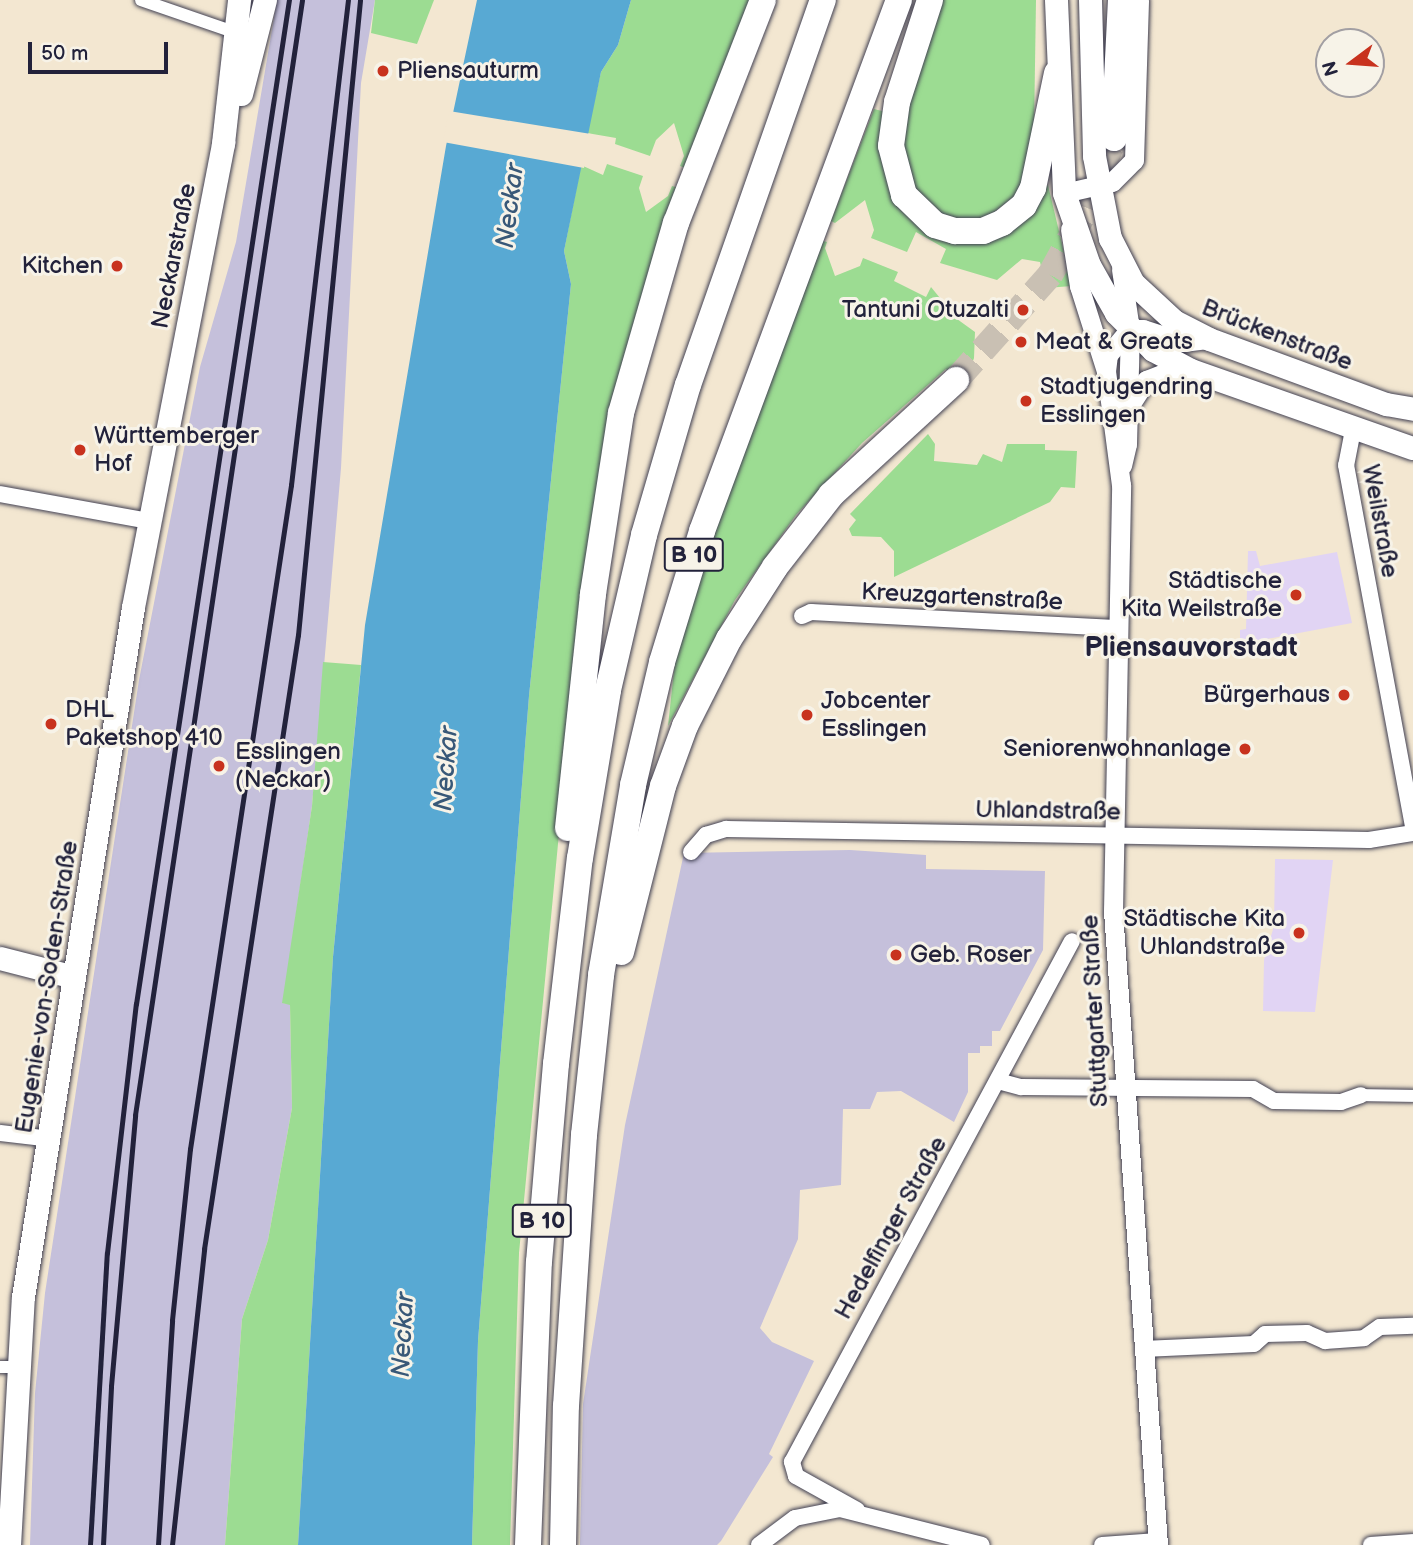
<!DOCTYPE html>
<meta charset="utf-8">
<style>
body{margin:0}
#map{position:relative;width:1413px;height:1545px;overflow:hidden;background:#f3e7d1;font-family:"Balsamiq Sans",sans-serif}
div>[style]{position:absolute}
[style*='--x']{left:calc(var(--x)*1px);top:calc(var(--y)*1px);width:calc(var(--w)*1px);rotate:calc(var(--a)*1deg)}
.built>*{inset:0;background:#e1d4f4}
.industrial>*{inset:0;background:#c5c0db}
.green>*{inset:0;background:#9cdc92}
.water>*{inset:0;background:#58a9d3}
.pier>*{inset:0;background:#f3e7d1}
.trunk-tunnel>*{height:26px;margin-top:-13px;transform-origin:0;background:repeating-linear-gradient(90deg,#c9c0b3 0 26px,transparent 0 39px)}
.roads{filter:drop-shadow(0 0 2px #414052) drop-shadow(0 0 2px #414052)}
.pedestrian>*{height:12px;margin:-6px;padding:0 6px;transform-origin:6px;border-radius:6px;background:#fff}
.minor>*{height:16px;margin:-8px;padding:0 8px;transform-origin:8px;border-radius:8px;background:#fff}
.tertiary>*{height:19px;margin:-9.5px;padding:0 9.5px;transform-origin:9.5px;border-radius:9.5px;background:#fff}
.secondary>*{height:23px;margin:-11.5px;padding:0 11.5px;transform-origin:11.5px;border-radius:11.5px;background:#fff}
.trunk>*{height:26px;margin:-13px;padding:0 13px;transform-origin:13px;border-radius:13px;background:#fff}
.rail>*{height:5px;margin:-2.5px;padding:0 2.5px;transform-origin:2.5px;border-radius:2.5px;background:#22223b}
.dots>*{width:19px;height:19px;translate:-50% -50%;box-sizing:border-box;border:4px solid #f7f3e8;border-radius:50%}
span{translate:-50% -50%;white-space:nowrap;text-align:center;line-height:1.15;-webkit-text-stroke:6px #f7f3e8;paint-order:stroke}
.shield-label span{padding:2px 5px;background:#f7f3e8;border:2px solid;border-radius:5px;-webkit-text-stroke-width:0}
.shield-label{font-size:23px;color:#22223b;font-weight:700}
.poi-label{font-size:24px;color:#22223b}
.left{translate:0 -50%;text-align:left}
.right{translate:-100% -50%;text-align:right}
.street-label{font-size:24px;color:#22223b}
.water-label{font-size:26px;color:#385878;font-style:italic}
.quarter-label{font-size:28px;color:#22223b;font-weight:700}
.north{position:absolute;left:1315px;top:28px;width:70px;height:70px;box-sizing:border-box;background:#f7f3e8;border:2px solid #a29fa3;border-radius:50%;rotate:254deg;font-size:19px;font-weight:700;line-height:28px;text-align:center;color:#22223b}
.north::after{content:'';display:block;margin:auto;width:24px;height:32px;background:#c8321e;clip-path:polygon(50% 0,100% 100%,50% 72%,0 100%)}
.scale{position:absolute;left:28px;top:42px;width:140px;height:32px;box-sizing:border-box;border:4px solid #22223b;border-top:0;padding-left:9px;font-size:21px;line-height:24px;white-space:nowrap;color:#22223b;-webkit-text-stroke:5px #f7f3e8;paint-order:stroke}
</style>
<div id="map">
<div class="built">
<i style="clip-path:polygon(1248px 551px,1256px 551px,1260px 566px,1337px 552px,1352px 623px,1240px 644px,1240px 630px,1246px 629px)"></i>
<i style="clip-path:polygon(1275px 859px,1333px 860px,1315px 1012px,1263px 1011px,1264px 960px,1274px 926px)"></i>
</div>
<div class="industrial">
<i style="clip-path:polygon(277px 0,375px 0,361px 83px,341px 468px,312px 806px,283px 1003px,290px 1004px,292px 1108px,268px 1240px,242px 1319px,225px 1545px,30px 1545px,35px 1393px,45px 1293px,139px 680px,200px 367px,236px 242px)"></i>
<i style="clip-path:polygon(850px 850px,926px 855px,926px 869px,1045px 871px,1043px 950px,1000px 1031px,992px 1031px,992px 1046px,980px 1046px,980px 1053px,968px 1053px,968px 1092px,954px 1122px,901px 1091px,877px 1092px,870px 1109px,843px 1109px,841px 1185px,800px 1190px,798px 1239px,760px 1328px,772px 1342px,814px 1361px,769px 1454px,773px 1457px,721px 1541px,717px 1545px,580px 1545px,583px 1404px,625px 1125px,684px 853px)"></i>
</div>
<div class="green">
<i style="clip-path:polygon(375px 0,434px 0,417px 44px,371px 33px)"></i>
<i style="clip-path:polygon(631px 0,753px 0,688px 169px,680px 166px,684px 156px,674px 123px,656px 140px,650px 156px,615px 144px,616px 138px,587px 133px,601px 72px,618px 45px)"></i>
<i style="clip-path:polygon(939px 0,1036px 0,1034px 129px,1022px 190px,986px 219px,953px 221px,917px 198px,900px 139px)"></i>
<i style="clip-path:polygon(874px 109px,886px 112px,884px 161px,955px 240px,1048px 185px,1072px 286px,1046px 288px,1040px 262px,1022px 259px,997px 280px,940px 263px,946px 249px,916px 232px,907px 252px,871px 238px,874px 230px,865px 200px,835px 223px,831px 221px)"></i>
<i style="clip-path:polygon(607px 164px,643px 176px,639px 188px,646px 212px,668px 196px,672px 186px,679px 188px,662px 237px,560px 823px,519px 1253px,510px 1545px,472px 1545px,478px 1341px,529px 696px,571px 284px,564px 251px,581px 165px,603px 175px)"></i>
<i style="clip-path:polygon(823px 241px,827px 242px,825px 248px,835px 276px,860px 266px,863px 258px,898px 272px,894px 281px,926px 297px,931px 287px,957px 319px,975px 332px,974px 358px,964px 388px,946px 369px,862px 443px,796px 515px,735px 600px,668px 726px,675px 661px,715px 530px)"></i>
<i style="clip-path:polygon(928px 434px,935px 444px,934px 461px,977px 465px,983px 454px,1002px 462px,1007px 444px,1045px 444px,1045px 450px,1077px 451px,1075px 488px,1061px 487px,1050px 502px,894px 577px,894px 551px,881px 537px,852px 536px,849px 529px,856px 520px,850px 514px)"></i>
<i style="clip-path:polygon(323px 662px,361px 665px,333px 957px,298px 1545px,225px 1545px,242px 1319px,268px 1240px,292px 1108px,290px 1005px,282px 1003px,312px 806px)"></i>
</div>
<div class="water">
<i style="clip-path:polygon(477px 0,631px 0,618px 45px,601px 72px,564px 251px,571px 284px,529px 696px,478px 1341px,472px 1545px,298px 1545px,333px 957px,365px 625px,446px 146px)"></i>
</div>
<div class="pier">
<i style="clip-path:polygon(449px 111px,591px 134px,584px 168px,443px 142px)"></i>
</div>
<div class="trunk-tunnel">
<i style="--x:956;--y:380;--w:141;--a:-48.2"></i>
<i style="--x:1050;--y:275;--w:77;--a:-61.1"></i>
<i style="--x:1087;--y:208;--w:75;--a:-68.9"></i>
</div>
<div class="roads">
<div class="pedestrian">
<i style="--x:141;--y:0;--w:102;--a:19"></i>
<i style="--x:1361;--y:1095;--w:52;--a:1.1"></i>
<i style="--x:0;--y:1367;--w:15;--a:0"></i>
</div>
<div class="minor">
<i style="--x:1353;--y:430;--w:36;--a:101"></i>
<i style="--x:1346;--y:465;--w:368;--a:79.5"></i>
<i style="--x:0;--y:494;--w:151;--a:10.3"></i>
<i style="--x:802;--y:616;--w:10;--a:-24"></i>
<i style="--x:811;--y:612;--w:309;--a:3"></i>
<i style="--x:691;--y:852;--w:23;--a:-49"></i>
<i style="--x:706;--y:835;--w:21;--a:-17"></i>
<i style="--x:726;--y:829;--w:643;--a:0.98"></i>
<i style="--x:1369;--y:840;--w:45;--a:-9"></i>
<i style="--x:998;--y:1081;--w:24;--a:15"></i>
<i style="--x:1021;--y:1087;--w:232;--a:0.5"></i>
<i style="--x:1253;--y:1089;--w:24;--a:30"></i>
<i style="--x:1274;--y:1101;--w:67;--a:0.9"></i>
<i style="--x:1341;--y:1102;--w:21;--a:-19"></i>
<i style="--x:0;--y:1133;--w:51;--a:6.7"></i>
<i style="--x:1143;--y:1349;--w:111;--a:-2.6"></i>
<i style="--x:1254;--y:1344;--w:15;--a:-42"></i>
<i style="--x:1265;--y:1334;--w:42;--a:-1.4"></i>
<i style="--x:1307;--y:1333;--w:20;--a:24"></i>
<i style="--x:1325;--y:1341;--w:39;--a:-4"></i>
<i style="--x:1364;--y:1338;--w:19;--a:-35"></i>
<i style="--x:1380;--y:1327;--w:33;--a:-2"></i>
<i style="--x:857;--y:1510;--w:70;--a:-150.9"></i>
<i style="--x:796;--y:1476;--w:15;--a:-106"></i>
<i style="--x:792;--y:1462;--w:591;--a:-61.75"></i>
<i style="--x:759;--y:1545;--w:45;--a:-36.9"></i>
<i style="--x:795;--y:1518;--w:46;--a:-11.3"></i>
<i style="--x:840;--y:1509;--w:146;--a:14.2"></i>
<i style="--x:1102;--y:1545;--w:56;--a:-4.1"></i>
<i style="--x:1371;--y:1545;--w:42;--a:-4.1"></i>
</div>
<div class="tertiary">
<i style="--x:1064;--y:193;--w:49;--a:-12.9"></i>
<i style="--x:1112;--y:182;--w:31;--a:-45"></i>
<i style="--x:1134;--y:160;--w:160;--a:-88.2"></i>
<i style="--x:1070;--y:229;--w:58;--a:81"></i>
<i style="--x:1079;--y:286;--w:89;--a:72.4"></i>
<i style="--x:1121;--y:269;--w:61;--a:81.5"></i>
<i style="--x:1130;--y:329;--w:115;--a:91.5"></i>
<i style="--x:1127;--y:444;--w:22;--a:103"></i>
<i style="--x:1130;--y:405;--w:30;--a:-57"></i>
<i style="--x:1146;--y:380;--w:19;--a:-21"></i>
<i style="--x:1164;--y:373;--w:27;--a:-6"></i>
<i style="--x:1158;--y:1545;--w:636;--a:-94.06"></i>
<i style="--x:1113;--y:911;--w:426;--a:-88.9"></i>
<i style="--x:1121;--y:485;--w:115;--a:-97.5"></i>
<i style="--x:1106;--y:371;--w:16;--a:-83"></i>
<i style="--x:1108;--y:355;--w:34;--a:-50"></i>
<i style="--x:1130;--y:329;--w:13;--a:0"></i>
<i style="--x:1143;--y:329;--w:42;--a:18"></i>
<i style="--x:1183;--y:342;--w:26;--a:-7"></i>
</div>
<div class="secondary">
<i style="--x:1056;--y:0;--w:193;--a:87.6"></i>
<i style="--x:1064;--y:193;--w:76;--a:70.9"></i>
<i style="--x:1089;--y:265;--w:55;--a:60.6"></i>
<i style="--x:1116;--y:313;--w:52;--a:45"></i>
<i style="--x:1153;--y:350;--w:43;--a:27.8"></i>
<i style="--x:1191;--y:370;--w:235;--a:19.4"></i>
<i style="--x:1090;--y:0;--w:156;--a:88.5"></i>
<i style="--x:1094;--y:156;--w:84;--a:79"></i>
<i style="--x:1110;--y:238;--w:51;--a:62.9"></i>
<i style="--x:1133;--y:283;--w:56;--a:42.8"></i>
<i style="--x:1174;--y:321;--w:39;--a:27"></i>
<i style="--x:1209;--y:339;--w:189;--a:20.2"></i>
<i style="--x:1386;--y:404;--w:27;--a:10"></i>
<i style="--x:241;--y:94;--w:97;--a:-75.7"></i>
<i style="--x:0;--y:958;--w:76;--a:14.4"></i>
<i style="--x:9;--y:1545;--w:248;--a:-86.8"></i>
<i style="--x:23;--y:1297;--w:699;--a:-80.94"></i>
<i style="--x:133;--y:607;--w:473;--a:-79"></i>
<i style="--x:223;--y:143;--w:144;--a:-83.6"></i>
</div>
<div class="trunk">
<i style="--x:930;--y:0;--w:107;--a:107.9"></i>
<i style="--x:897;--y:102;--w:44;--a:97.8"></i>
<i style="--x:891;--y:146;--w:51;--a:75.1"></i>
<i style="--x:904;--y:195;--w:43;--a:44.1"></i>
<i style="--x:935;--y:225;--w:21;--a:17"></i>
<i style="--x:955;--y:231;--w:28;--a:0"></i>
<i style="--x:983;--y:231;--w:21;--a:-23"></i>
<i style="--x:1002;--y:223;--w:28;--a:-39"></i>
<i style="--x:1024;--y:205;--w:19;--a:-62"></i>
<i style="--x:1033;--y:188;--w:117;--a:-78.2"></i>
<i style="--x:1114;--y:138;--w:138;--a:-87.1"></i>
<i style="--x:568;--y:828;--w:235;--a:-83.9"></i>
<i style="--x:593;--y:594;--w:183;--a:-81.2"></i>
<i style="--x:621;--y:413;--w:198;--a:-73.9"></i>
<i style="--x:676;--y:223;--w:239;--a:-68.7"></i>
<i style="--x:621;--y:952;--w:171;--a:-75.8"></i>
<i style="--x:663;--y:786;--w:64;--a:-69.9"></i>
<i style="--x:685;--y:726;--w:97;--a:-63.2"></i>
<i style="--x:729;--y:639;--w:85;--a:-57.4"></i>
<i style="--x:775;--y:567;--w:91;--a:-52.1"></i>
<i style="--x:831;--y:495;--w:170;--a:-42.6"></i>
<i style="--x:528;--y:1545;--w:283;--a:-87.8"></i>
<i style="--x:539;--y:1262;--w:199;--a:-85.1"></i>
<i style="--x:556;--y:1064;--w:207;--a:-83.4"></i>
<i style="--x:580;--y:858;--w:170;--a:-80.5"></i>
<i style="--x:608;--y:690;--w:159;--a:-76.9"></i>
<i style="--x:644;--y:535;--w:156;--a:-73.7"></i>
<i style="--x:688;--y:385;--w:408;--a:-70.7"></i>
<i style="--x:563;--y:1545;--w:139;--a:-88.8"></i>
<i style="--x:566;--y:1406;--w:272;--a:-86.2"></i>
<i style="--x:584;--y:1135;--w:161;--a:-83.9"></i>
<i style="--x:601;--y:975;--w:193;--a:-80.4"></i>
<i style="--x:633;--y:785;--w:126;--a:-76.7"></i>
<i style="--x:662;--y:662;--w:137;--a:-73"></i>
<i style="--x:702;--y:531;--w:566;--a:-69.65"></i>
</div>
</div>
<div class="rail">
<i style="--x:90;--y:1545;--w:292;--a:-86.7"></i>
<i style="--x:107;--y:1253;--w:251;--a:-83.4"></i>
<i style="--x:136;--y:1004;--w:1016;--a:-81.34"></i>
<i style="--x:103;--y:1545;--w:159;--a:-87.1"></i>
<i style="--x:111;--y:1386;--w:272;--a:-84.9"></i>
<i style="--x:135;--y:1115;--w:1127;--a:-81.48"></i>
<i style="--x:158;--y:1545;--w:225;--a:-86.4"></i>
<i style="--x:172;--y:1320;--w:172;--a:-84"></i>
<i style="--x:190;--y:1149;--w:672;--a:-81.35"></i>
<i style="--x:291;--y:485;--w:488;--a:-83.3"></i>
<i style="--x:172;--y:1545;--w:298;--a:-83.8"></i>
<i style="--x:204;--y:1249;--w:621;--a:-81.3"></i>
<i style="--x:298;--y:635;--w:638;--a:-84.42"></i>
</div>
<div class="dots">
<i style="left:383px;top:71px;background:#c8321e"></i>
<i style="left:117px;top:266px;background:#c8321e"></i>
<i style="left:1023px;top:310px;background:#c8321e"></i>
<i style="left:1021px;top:342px;background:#c8321e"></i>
<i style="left:1026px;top:401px;background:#c8321e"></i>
<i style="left:80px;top:450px;background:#c8321e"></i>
<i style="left:1296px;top:595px;background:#c8321e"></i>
<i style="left:1344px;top:695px;background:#c8321e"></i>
<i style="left:807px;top:715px;background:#c8321e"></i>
<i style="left:51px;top:724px;background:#c8321e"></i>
<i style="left:1245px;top:749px;background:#c8321e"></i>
<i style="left:219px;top:766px;background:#c8321e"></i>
<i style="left:1299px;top:933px;background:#c8321e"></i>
<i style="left:896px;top:955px;background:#c8321e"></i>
</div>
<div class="shield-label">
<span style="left:694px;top:555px">B 10</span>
<span style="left:542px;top:1221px">B 10</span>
</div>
<div class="poi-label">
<span class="left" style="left:397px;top:71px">Pliensauturm</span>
<span class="right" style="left:103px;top:266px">Kitchen</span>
<span class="right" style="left:1009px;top:310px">Tantuni Otuzalti</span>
<span class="left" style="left:1035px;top:342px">Meat &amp; Greats</span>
<span class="left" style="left:1040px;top:401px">Stadtjugendring<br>Esslingen</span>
<span class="left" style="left:94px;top:450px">Württemberger<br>Hof</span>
<span class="right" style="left:1282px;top:595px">Städtische<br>Kita Weilstraße</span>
<span class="right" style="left:1330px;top:695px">Bürgerhaus</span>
<span class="left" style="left:821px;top:715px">Jobcenter<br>Esslingen</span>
<span class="left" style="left:65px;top:724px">DHL<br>Paketshop 410</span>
<span class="right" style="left:1231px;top:749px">Seniorenwohnanlage</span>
<span class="left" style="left:235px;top:766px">Esslingen<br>(Neckar)</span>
<span class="right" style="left:1285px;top:933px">Städtische Kita<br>Uhlandstraße</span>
<span class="left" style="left:910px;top:955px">Geb. Roser</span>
</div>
<div class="street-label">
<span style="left:174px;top:256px;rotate:-79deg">Neckarstraße</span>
<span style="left:1277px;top:335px;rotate:21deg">Brückenstraße</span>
<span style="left:1380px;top:521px;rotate:80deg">Weilstraße</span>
<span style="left:962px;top:597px;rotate:3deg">Kreuzgartenstraße</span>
<span style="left:1048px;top:811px;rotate:1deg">Uhlandstraße</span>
<span style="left:47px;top:987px;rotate:-81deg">Eugenie-von-Soden-Straße</span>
<span style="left:1095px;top:1011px;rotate:-93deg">Stuttgarter Straße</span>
<span style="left:891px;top:1228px;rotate:-61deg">Hedelfinger Straße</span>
</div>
<div class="water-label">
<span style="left:511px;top:206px;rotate:-83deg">Neckar</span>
<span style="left:447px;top:769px;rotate:-86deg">Neckar</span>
<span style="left:404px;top:1335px;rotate:-87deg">Neckar</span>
</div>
<div class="quarter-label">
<span style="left:1191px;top:648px">Pliensauvorstadt</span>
</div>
<div class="north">N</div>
<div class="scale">50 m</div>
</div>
